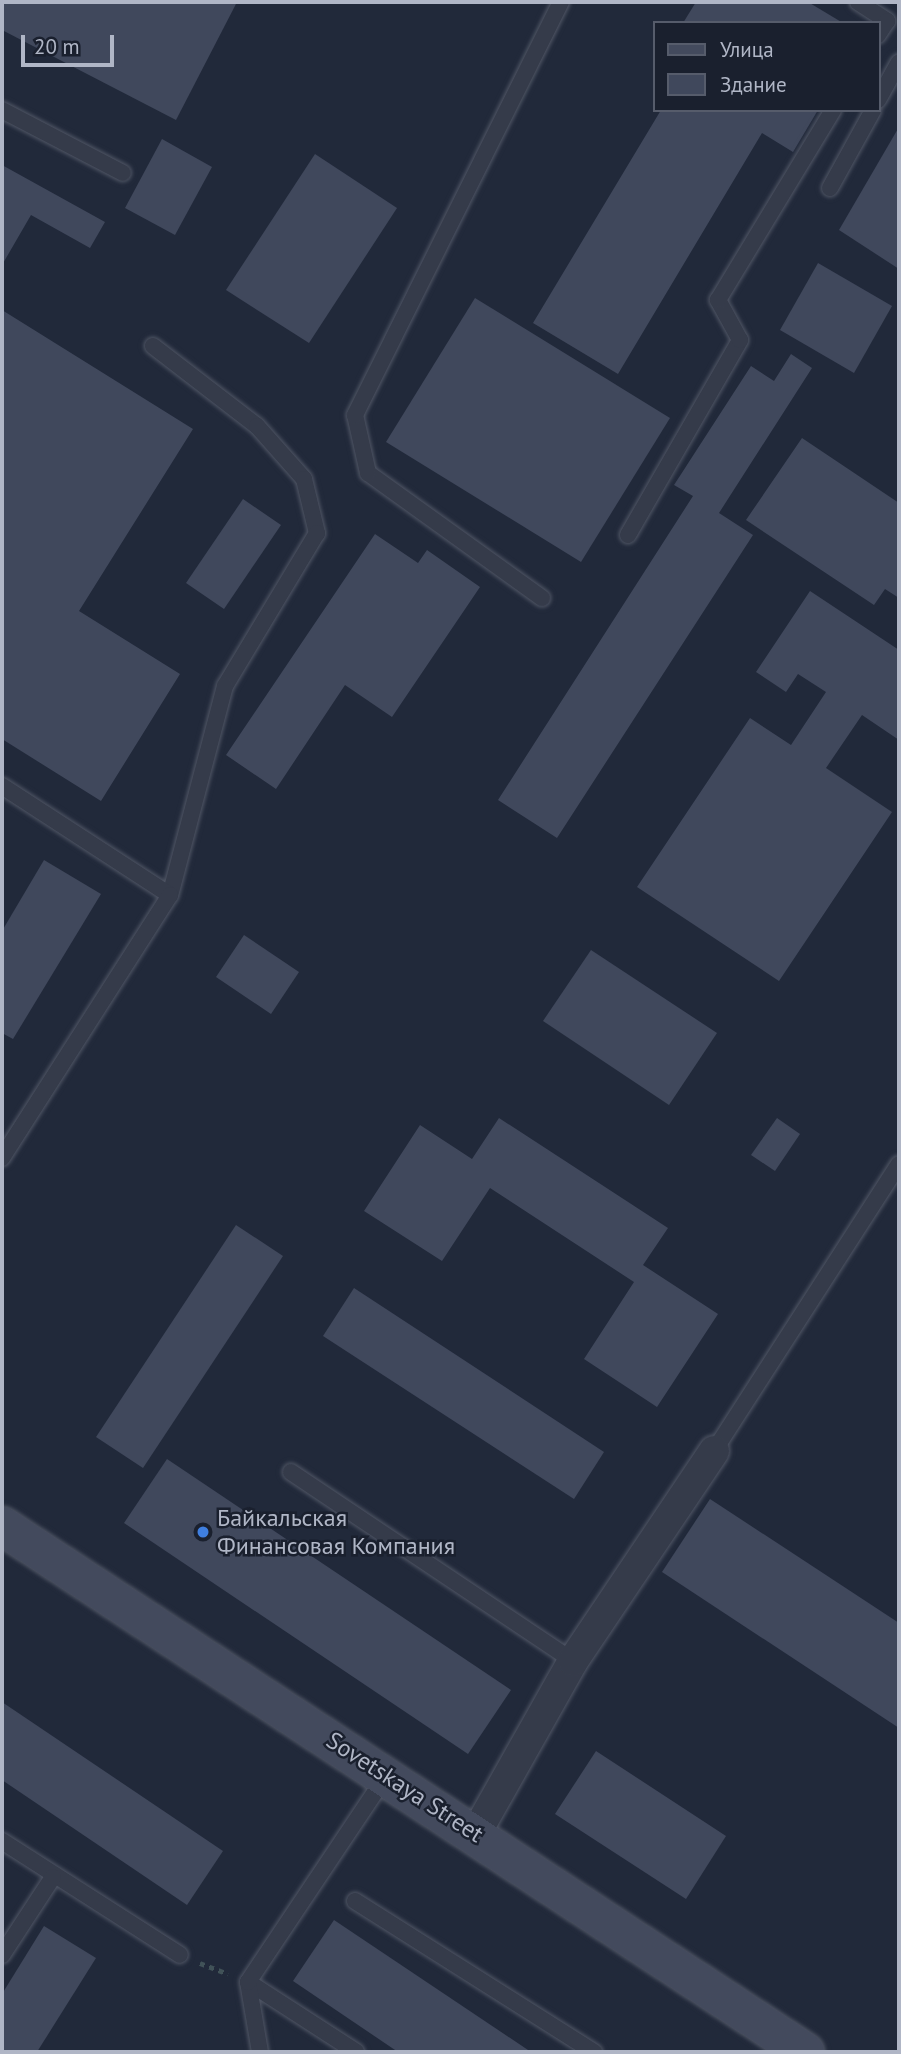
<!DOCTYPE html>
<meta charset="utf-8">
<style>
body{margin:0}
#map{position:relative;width:901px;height:2054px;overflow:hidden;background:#21293a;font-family:"PT Sans",sans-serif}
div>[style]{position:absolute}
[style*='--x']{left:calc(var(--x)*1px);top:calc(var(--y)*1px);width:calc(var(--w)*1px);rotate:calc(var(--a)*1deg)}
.building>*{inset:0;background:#40485c}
.path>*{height:4.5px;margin-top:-2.25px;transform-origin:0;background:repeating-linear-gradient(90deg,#415258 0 5px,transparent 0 10px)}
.roads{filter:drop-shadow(0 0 2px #505665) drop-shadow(0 0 2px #505665)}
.lane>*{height:16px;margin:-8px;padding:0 8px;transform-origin:8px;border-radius:8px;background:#353b4a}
.street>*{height:30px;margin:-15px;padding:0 15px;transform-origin:15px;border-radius:15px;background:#353b4a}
.secondary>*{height:38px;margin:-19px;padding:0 19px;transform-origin:19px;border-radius:19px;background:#434a5d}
.dots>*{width:19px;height:19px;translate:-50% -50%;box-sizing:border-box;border:4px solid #1a202e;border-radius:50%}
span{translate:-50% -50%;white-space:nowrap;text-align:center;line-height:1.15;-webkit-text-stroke:5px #1a202e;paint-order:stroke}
.poi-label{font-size:24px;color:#b0b6c6}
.left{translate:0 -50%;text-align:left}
.street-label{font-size:24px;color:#b0b6c6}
.frame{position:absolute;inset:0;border:4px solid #b0b6c6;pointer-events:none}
.legend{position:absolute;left:653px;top:21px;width:228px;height:91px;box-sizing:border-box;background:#1a202e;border:2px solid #565c6b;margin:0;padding:9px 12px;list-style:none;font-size:21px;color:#b0b6c6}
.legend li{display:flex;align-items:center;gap:14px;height:35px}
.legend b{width:35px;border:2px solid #565c6b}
.scale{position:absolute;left:21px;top:35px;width:93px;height:32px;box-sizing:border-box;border:4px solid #b0b6c6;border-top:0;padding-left:9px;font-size:21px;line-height:24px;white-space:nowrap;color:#b0b6c6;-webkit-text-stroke:5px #1a202e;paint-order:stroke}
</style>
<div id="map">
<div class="building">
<i style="clip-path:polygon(2px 2px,237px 2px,176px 120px,2px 30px)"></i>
<i style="clip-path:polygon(696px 2px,808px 2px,843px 23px,683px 23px)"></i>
<i style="clip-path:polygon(661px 110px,818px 110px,793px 152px,762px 133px,618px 374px,533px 323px)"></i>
<i style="clip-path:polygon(899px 127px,899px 269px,839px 230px)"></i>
<i style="clip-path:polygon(162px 139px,212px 167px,175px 235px,125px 208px)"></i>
<i style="clip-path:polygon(315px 154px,397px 208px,309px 343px,226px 290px)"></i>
<i style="clip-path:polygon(2px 165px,105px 222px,90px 248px,31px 215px,2px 265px)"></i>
<i style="clip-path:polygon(818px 263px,892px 306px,854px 373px,780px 330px)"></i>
<i style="clip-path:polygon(475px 298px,670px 418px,581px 562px,386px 442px)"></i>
<i style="clip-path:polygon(2px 310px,193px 429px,79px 611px,180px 674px,101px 801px,2px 739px)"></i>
<i style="clip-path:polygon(791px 354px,812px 368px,719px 513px,753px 535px,557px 838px,498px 800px,693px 496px,674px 485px,751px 366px,774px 381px)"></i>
<i style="clip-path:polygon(802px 438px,899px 503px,899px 598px,885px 589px,874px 605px,746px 520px)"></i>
<i style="clip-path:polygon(243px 499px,281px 525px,224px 609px,186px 583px)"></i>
<i style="clip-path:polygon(375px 534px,418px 563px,427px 550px,480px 587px,392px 717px,345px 685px,276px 789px,226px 755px)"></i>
<i style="clip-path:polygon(810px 591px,899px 650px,899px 740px,862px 715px,826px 768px,892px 812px,779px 981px,637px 887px,750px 718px,791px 745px,826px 692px,798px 674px,786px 692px,756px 672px)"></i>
<i style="clip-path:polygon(44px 860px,101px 894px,13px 1039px,2px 1033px,2px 931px)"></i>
<i style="clip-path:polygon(244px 935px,299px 972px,271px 1014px,216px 977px)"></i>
<i style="clip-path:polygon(591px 950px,717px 1033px,669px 1105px,543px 1021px)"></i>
<i style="clip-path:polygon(499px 1118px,668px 1228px,643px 1265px,718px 1314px,657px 1407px,584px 1359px,634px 1282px,490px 1188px,442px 1261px,364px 1211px,420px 1125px,472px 1159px)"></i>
<i style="clip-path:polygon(777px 1118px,800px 1134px,775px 1171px,751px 1155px)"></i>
<i style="clip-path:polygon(236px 1225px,283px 1256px,143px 1468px,96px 1437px)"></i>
<i style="clip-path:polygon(354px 1288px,604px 1452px,574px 1499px,323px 1336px)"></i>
<i style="clip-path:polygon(167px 1459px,511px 1690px,468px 1754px,124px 1523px)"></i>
<i style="clip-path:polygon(710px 1499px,899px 1623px,899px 1728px,662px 1572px)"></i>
<i style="clip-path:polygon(2px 1702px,223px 1851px,187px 1905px,2px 1780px)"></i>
<i style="clip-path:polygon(596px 1751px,726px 1836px,686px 1899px,555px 1814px)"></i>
<i style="clip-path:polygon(334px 1920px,531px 2052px,398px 2052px,293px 1981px)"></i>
<i style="clip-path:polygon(44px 1926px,96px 1958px,37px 2052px,2px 2052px,2px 1994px)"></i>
</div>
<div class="path">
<i style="--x:200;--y:1963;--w:30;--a:21"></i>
</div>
<div class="roads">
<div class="lane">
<i style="--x:858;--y:2;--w:35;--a:33"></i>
<i style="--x:887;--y:21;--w:17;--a:123"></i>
<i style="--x:878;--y:100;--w:43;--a:-61.1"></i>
<i style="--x:2;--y:110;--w:136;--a:27.5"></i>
<i style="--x:830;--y:188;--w:89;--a:-61.1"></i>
<i style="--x:153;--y:346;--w:131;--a:37.6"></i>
<i style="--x:257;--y:426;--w:71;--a:48.4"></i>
<i style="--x:304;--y:479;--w:56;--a:76.5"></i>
<i style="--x:317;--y:533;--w:179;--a:121"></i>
<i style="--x:225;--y:686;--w:216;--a:104.7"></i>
<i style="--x:628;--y:535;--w:225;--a:-60.1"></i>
<i style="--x:740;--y:340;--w:46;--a:-118.8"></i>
<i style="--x:718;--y:300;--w:222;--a:-58.8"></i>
<i style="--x:542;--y:598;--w:214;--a:-144.3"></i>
<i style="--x:368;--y:473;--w:59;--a:-102.6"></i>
<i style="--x:355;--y:415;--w:462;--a:-63.5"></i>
<i style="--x:2;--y:786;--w:200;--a:33"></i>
<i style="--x:170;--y:895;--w:312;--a:122.6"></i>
<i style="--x:714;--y:1451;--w:341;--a:-57.2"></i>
<i style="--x:291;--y:1472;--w:339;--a:33.8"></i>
<i style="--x:2;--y:1841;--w:211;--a:32.6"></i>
<i style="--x:355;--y:1901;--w:283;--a:32.3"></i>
<i style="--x:2;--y:1955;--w:93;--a:-56.8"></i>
<i style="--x:248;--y:1982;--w:129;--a:32.9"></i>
<i style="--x:260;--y:2052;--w:71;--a:-99.7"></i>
<i style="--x:248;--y:1982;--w:248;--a:-56.2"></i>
</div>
<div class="street">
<i style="--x:476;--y:1833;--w:197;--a:-60.6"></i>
<i style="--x:573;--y:1661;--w:253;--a:-56.1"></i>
</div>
<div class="secondary">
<i style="--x:2;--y:1526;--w:960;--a:33.23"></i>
</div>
</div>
<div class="dots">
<i style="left:203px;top:1532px;background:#3f7fe0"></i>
</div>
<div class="poi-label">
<span class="left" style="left:217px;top:1532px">Байкальская<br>Финансовая Компания</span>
</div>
<div class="street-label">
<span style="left:405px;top:1787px;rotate:33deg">Sovetskaya Street</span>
</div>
<div class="frame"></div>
<ul class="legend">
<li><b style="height:9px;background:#434a5d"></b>Улица</li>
<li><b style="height:19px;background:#40485c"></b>Здание</li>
</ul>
<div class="scale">20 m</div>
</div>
